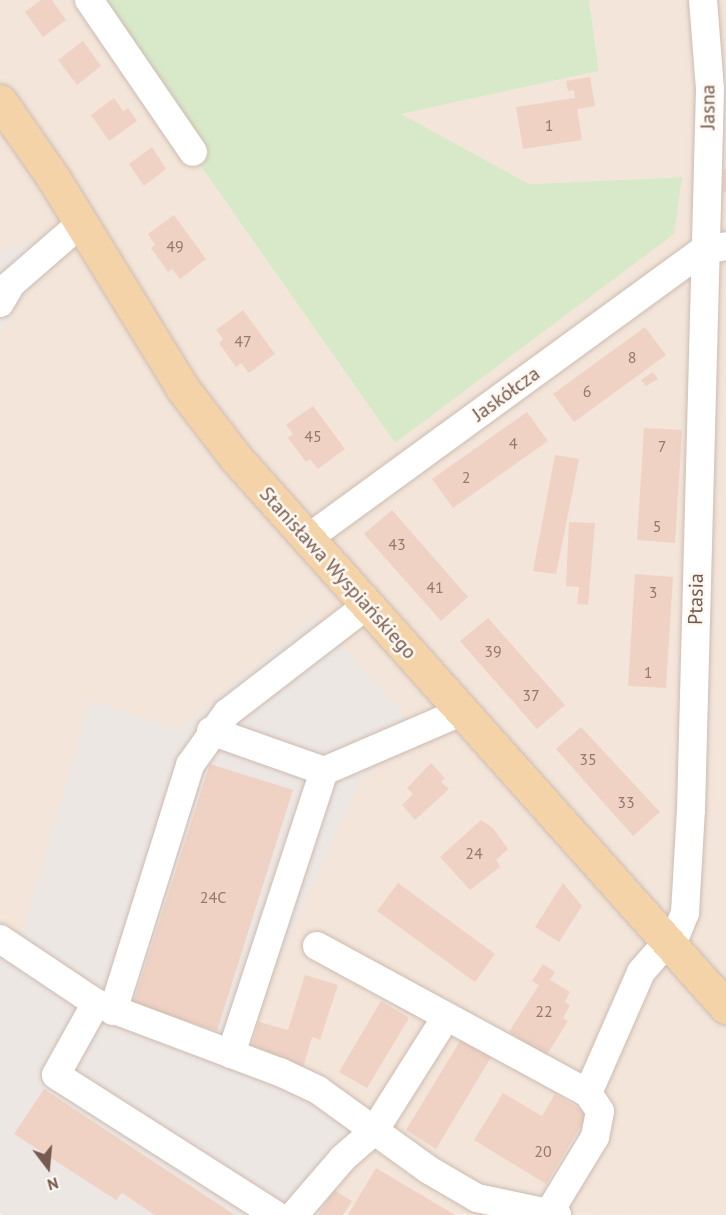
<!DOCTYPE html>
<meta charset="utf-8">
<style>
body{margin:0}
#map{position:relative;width:726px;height:1215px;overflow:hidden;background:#fbf4eb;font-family:"PT Sans",sans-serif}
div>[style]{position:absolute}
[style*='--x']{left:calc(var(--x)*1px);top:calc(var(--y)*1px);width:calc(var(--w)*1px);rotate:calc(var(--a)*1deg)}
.residential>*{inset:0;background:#f3e5d9}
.industrial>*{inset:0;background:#ede7e3}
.green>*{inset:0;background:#d8e9c9}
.building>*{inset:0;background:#efd2c4}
.roads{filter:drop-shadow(0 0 2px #cdbbb1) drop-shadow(0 0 2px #cdbbb1)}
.minor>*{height:28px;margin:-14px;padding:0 14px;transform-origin:14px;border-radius:14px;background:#fff}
.major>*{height:33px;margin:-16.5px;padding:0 16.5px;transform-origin:16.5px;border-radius:16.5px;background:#f5d3a8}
span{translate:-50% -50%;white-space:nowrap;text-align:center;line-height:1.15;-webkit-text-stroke:5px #fef8f1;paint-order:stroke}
.number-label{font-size:16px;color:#94786c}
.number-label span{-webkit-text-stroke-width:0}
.street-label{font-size:20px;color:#755a4f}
.north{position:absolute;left:18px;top:1137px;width:60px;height:60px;-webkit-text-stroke:4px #fef8f1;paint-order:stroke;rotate:164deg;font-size:16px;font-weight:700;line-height:24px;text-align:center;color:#755a4f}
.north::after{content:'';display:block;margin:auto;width:21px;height:27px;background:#755a4f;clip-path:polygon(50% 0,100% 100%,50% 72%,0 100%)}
</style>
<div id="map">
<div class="residential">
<i style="clip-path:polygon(0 0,84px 0,395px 443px,681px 177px,529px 184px,400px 114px,599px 71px,589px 0,726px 0,726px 1215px,0 1213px)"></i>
</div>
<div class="industrial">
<i style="clip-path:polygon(33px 240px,43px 265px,0 336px,0 253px)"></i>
<i style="clip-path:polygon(316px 616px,421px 734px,360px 781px,249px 1027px,240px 1062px,380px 1119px,317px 1215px,3px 1215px,0 1213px,0 928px,20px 940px,91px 700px,178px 730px)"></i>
</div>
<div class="green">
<i style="clip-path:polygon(84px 0,589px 0,599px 71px,401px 114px,529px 184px,682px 177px,674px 234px,395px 443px)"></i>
</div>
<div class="building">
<i style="clip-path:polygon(41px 0,52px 0,66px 20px,43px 37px,25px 12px)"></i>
<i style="clip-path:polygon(83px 41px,101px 66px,77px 85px,58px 60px)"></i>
<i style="clip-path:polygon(590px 77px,595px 106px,577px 109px,582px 140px,523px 149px,516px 107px,575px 98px,574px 90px,568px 91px,566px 81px)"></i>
<i style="clip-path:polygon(114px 98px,123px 111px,128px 108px,137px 121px,109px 141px,91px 115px)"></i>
<i style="clip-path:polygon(152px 147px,166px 169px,144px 186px,129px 164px)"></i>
<i style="clip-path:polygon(724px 169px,726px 169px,726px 192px,722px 192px)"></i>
<i style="clip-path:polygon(174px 215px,206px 259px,180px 279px,172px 269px,168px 272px,151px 248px,155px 245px,148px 234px)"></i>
<i style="clip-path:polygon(243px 310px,275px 354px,249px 373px,241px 363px,236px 367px,219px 343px,223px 339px,216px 330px)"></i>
<i style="clip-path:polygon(645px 327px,666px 355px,574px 422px,553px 394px)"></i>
<i style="clip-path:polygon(653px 372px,658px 379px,646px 386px,641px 380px)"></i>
<i style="clip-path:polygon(313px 406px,345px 449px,318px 469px,310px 459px,306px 462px,288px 438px,293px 434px,286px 425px)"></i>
<i style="clip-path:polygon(527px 412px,548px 441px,453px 508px,432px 479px)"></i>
<i style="clip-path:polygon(644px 428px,682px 430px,675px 543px,637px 540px)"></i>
<i style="clip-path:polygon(555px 455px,579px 459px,556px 574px,533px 571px)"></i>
<i style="clip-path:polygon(392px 510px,468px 597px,441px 621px,364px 534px)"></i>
<i style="clip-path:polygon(569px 522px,595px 523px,588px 605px,577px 604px,579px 587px,566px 586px)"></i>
<i style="clip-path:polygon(635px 574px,673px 577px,666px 688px,628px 686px)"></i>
<i style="clip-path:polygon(488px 618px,565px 705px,537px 729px,460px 641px)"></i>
<i style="clip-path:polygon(581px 727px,660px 812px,633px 836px,556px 749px)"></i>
<i style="clip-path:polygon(431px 763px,445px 778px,441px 782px,449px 789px,415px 820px,402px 805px,413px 794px,407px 788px)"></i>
<i style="clip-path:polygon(210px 764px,293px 790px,217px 1031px,133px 1004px)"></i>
<i style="clip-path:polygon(481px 820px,493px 828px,508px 849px,496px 860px,500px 867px,470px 890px,440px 857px)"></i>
<i style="clip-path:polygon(398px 883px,495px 954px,475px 982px,377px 911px)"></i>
<i style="clip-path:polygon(563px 883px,582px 906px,559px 942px,535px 927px)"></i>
<i style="clip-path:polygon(543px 964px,555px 972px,550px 980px,570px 992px,565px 1002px,570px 1005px,563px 1018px,568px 1021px,546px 1056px,520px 1046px,523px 1041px,509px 1032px,539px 985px,532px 981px)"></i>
<i style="clip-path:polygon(305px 975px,338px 985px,320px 1040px,312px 1037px,302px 1071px,249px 1056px,259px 1022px,288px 1030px)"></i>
<i style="clip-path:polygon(381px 1001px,409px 1018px,367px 1088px,339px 1072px)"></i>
<i style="clip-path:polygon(463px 1036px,493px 1054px,436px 1149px,406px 1130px)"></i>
<i style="clip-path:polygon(44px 1089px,145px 1156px,235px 1215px,155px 1215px,122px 1193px,116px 1200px,14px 1134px)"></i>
<i style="clip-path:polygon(503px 1093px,542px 1116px,555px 1094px,588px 1114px,546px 1184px,474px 1140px)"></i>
<i style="clip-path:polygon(376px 1168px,455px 1215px,348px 1215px)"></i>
<i style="clip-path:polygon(334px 1190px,352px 1201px,343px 1215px,318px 1215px)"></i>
</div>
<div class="roads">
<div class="minor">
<i style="--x:89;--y:0;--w:184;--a:55.6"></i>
<i style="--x:0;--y:303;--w:22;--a:-60"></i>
<i style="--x:11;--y:284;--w:91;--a:-41"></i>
<i style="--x:307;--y:539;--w:491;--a:-36.1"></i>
<i style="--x:704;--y:250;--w:22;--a:-10"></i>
<i style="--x:211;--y:731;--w:120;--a:19.5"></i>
<i style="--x:324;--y:771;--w:298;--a:108.2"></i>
<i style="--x:324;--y:771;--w:151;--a:-23.3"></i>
<i style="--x:0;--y:939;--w:115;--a:33.7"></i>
<i style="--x:96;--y:1003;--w:197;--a:20.6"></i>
<i style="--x:280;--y:1072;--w:42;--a:25.3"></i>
<i style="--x:318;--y:1090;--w:137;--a:35.8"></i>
<i style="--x:429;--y:1170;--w:56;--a:30.3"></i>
<i style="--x:477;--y:1198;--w:82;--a:12"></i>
<i style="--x:672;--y:945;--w:35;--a:-68"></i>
<i style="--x:685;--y:913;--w:103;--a:-86.7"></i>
<i style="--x:691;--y:810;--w:721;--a:-88.49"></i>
<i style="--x:710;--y:89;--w:89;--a:-94.5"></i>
<i style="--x:317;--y:946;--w:308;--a:28.5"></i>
<i style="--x:588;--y:1093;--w:132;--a:-66.3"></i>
<i style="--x:641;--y:972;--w:41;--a:-48.9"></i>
<i style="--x:96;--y:1003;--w:82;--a:119.1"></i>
<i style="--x:56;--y:1075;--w:261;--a:32.5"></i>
<i style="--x:113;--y:1011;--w:258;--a:-72.6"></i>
<i style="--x:190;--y:765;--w:64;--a:-54.6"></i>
<i style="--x:227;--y:713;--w:177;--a:-37.6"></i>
<i style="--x:550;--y:1211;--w:87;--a:-58.7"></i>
<i style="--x:595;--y:1137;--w:26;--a:-79"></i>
<i style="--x:600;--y:1111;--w:22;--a:-124"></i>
<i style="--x:294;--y:1215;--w:75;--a:-49.3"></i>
<i style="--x:343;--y:1158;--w:41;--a:-41.1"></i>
<i style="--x:374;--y:1131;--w:135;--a:-57.7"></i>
</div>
<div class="major">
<i style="--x:0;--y:101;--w:95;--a:55.3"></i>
<i style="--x:54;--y:179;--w:246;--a:58.4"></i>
<i style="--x:183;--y:389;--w:87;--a:52.5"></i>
<i style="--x:236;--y:458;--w:736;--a:48.25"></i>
</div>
</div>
<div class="number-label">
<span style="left:549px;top:125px">1</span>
<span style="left:175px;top:246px">49</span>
<span style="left:243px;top:341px">47</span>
<span style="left:632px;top:357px">8</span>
<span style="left:587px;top:391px">6</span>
<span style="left:313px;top:436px">45</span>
<span style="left:513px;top:443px">4</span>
<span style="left:662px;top:446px">7</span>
<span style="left:466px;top:477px">2</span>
<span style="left:657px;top:526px">5</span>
<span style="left:397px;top:544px">43</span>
<span style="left:435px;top:587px">41</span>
<span style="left:653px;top:592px">3</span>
<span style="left:493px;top:651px">39</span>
<span style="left:648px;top:672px">1</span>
<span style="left:531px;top:695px">37</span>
<span style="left:588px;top:759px">35</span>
<span style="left:626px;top:802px">33</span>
<span style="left:474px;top:853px">24</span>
<span style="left:213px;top:897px">24C</span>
<span style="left:544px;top:1011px">22</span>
<span style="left:543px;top:1151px">20</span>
</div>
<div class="street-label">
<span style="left:708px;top:107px;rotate:-90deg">Jasna</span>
<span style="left:506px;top:394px;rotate:-36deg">Jaskółcza</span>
<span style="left:338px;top:573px;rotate:48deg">Stanisława Wyspiańskiego</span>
<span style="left:696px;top:599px;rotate:-89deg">Ptasia</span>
</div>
<div class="north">N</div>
</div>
